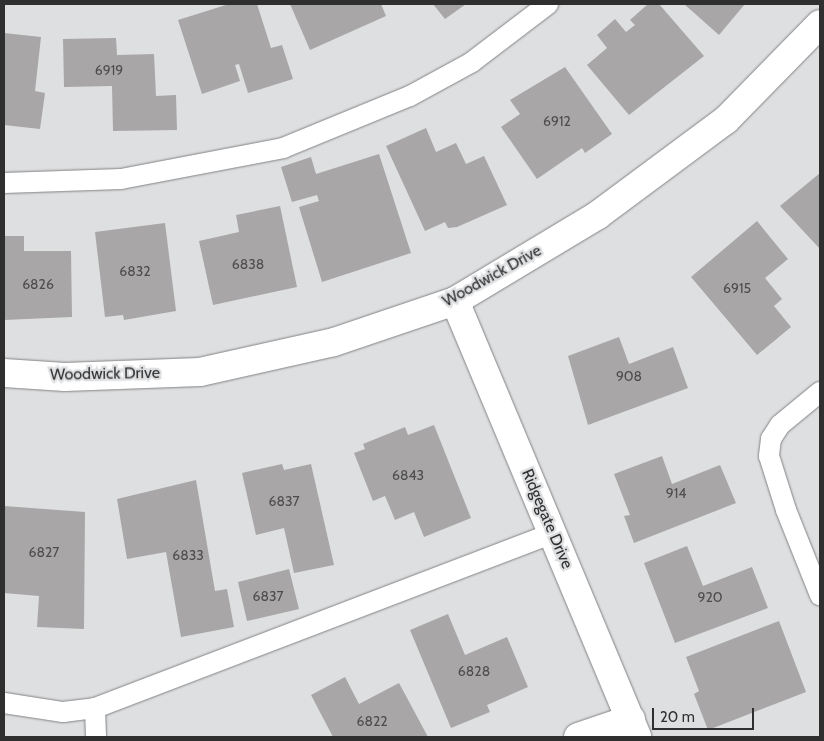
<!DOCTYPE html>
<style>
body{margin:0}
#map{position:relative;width:824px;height:741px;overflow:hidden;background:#dedfe1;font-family:Cabin,sans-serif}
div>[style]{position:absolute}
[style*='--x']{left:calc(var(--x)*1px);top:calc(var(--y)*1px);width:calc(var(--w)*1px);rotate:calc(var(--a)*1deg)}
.building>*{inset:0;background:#a8a6a7}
.roads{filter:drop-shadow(0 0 1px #838385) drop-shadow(0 0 1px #838385)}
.lane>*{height:20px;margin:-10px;padding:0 10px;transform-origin:10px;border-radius:10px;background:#fff}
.street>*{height:28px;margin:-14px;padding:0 14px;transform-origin:14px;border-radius:14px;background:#fff}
span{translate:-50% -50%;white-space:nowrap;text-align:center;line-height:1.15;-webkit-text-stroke:4.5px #dedfe1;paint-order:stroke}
.number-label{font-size:14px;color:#4d4d4e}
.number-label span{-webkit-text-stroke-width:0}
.street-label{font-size:16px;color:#2f2f30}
.frame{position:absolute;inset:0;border:5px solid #2f2f30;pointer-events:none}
.scale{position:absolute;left:652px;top:708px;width:102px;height:22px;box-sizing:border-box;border:2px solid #2f2f30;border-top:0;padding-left:6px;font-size:15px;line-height:18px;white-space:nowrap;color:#2f2f30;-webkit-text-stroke:4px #dedfe1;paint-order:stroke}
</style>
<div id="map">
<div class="building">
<i style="clip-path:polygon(229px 4px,257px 4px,271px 48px,282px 45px,293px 79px,248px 93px,239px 64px,235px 65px,240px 81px,202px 94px,178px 20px)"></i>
<i style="clip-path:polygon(290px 4px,381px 4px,386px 16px,310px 50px)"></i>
<i style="clip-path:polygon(433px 4px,466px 4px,445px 19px)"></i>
<i style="clip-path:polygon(648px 4px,659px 4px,704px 56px,629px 115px,587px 65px,607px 48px,597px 35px,615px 19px,626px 32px,635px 25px,630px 20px)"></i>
<i style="clip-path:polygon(684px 4px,745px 4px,719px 35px)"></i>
<i style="clip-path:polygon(4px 33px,41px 37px,35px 91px,45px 93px,40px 129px,4px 125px)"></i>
<i style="clip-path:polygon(116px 38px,117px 55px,154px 54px,156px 96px,176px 95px,177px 130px,113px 131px,112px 86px,64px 87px,63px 39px)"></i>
<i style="clip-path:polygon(565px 67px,612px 134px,585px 153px,582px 148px,537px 179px,501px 127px,520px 114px,510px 100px)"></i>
<i style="clip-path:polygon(426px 128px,436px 152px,456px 143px,466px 164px,484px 156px,507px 205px,457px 227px,448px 228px,445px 222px,425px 231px,386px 146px)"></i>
<i style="clip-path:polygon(379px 154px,411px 253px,322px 282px,299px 207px,319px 201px,317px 195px,292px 202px,281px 167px,311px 157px,316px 174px)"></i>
<i style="clip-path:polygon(820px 173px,820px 249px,780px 206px)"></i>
<i style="clip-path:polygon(280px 206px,297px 287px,213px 305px,199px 241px,239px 232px,236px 215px)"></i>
<i style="clip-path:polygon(757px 221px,788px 259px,765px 278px,782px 299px,774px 306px,791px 327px,757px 355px,691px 277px)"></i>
<i style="clip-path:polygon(165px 223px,176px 311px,124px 320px,123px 315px,105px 317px,95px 232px)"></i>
<i style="clip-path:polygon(4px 236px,24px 236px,24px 251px,71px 251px,72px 317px,4px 320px)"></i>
<i style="clip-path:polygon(619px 337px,629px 364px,673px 347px,688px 388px,588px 425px,568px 356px)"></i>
<i style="clip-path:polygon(434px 425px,471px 518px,424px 537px,414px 512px,395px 520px,385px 496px,373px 501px,354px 453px,365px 449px,363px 444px,405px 427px,408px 435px)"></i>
<i style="clip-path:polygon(662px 456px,672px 484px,720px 465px,736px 503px,634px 543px,624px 516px,630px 515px,614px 474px)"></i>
<i style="clip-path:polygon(282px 464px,284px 470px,311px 464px,334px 565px,294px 573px,284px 528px,256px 535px,242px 473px)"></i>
<i style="clip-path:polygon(196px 480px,215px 591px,227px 589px,234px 627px,181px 637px,166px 552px,127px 559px,117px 499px)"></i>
<i style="clip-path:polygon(4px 506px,85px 512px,84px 629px,37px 627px,39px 596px,4px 593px)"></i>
<i style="clip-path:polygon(687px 546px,703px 586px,752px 567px,768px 608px,675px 643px,644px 563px)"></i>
<i style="clip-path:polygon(289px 569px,299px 609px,247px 621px,238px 582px)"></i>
<i style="clip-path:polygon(448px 614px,465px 655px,507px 637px,528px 687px,487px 705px,490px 712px,451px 728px,410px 630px)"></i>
<i style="clip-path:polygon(779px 621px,806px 692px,708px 730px,694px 694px,699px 691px,686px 657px)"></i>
<i style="clip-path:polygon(345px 677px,359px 704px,399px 683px,428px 737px,333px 737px,311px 695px)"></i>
</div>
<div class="roads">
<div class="lane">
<i style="--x:4;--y:183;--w:117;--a:-2"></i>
<i style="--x:121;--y:179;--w:165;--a:-10.8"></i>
<i style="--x:283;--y:148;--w:137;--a:-22.3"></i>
<i style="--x:410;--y:96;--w:71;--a:-28.7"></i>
<i style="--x:472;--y:62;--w:96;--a:-37.3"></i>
<i style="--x:820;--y:392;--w:52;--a:140.5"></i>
<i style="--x:780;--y:425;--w:17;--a:123"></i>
<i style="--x:771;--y:439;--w:17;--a:97"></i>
<i style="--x:769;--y:456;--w:57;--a:72.5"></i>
<i style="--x:786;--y:510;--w:92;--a:68.2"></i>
<i style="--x:4;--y:703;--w:60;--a:8.7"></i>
<i style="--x:63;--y:712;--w:32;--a:-7"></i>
<i style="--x:95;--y:708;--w:490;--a:-20.9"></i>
<i style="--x:95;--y:708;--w:29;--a:88"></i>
</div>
<div class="street">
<i style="--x:455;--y:301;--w:472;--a:67.3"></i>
<i style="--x:4;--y:373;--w:61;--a:3.8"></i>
<i style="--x:65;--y:377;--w:135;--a:-2.1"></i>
<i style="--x:200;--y:372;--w:137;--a:-12.6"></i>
<i style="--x:334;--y:342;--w:128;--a:-18.7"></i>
<i style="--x:455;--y:301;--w:167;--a:-31"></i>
<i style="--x:598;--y:215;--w:159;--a:-36.6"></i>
<i style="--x:726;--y:120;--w:134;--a:-45.6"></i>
<i style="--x:578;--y:737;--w:56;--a:-18.8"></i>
</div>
</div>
<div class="number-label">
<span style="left:109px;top:70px">6919</span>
<span style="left:557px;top:121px">6912</span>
<span style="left:248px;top:264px">6838</span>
<span style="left:135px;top:271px">6832</span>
<span style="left:38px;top:284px">6826</span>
<span style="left:737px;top:288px">6915</span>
<span style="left:629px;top:376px">908</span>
<span style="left:408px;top:475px">6843</span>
<span style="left:676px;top:493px">914</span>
<span style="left:284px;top:501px">6837</span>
<span style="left:44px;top:552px">6827</span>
<span style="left:188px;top:555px">6833</span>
<span style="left:268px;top:596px">6837</span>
<span style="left:710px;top:597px">920</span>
<span style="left:474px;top:671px">6828</span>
<span style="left:372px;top:721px">6822</span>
</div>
<div class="street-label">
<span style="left:492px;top:276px;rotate:-29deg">Woodwick Drive</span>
<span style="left:105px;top:374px;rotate:-1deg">Woodwick Drive</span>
<span style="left:547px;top:519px;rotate:67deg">Ridgegate Drive</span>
</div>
<div class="frame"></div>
<div class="scale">20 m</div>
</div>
